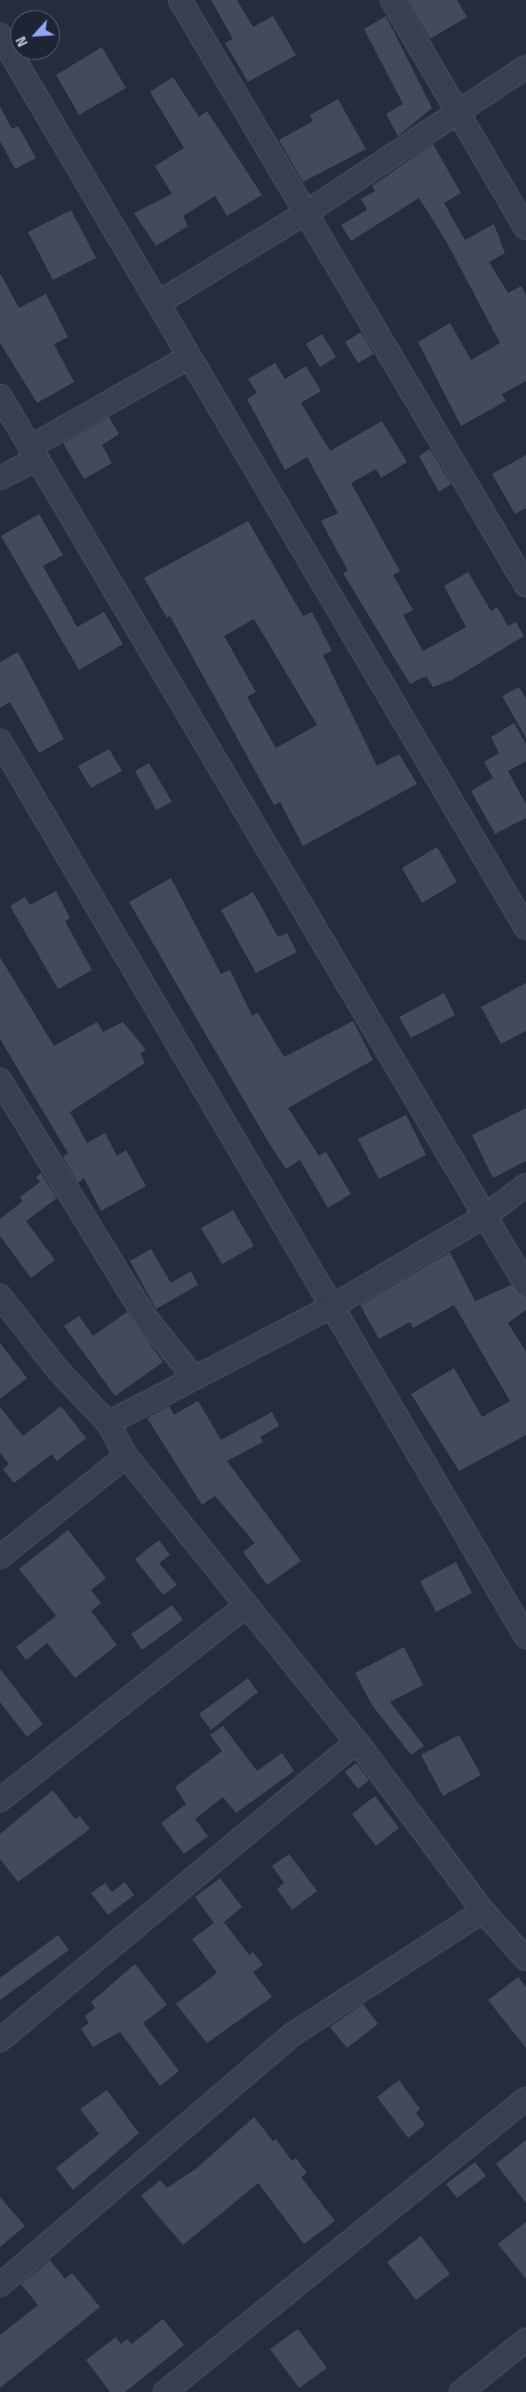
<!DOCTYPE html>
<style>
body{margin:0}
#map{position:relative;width:526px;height:2392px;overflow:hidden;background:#252c3e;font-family:"Fira Sans",sans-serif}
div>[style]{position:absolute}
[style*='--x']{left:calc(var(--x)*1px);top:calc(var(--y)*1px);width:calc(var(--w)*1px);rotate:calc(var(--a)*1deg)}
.building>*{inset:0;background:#424a5d}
.roads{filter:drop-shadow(0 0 1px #545a69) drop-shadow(0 0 1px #545a69)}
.street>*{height:22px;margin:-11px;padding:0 11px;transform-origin:11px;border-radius:11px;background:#393f4e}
span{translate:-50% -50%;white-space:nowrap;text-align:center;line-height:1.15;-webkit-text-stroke:4px #1e2433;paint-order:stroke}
.north{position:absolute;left:10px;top:10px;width:50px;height:50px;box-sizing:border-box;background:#1e2433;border:1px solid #5b606f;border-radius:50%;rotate:244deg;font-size:14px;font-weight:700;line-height:20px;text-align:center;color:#b6bac9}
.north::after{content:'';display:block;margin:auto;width:18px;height:22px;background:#8fa7f5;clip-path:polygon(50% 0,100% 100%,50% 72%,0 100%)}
</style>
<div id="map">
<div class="building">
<i style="clip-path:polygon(211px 0,237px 0,253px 27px,273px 16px,296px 55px,248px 82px,225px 43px,233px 39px)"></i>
<i style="clip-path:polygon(407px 0,457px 0,467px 17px,430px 39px)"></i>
<i style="clip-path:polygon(386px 16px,432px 108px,398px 136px,386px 114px,403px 104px,364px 29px)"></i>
<i style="clip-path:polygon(102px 47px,126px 88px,79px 115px,56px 75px)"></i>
<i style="clip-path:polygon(173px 77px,199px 117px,207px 111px,262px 195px,227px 216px,215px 196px,183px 216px,188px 226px,156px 246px,134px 213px,172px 194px,155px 166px,184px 148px,150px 92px)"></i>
<i style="clip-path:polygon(338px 99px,366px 149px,303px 182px,279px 140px,313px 121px,310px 115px)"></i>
<i style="clip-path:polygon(0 106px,12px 129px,18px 126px,36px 158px,15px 169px,0 141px)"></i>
<i style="clip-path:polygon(433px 144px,461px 193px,444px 203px,465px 240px,494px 224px,505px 253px,489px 262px,508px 293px,521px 286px,526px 295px,526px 381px,502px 394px,506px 401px,461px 426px,418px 342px,450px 323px,471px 360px,500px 343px,446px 241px,419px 198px,351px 241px,341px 225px,367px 210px,361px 199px,375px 191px,372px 186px)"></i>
<i style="clip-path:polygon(71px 210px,96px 258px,53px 280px,28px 232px)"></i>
<i style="clip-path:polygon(0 273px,19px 308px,46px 294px,68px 337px,54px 344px,74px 382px,37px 403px,0 343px)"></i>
<i style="clip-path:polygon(361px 332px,374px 354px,358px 363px,345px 342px)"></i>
<i style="clip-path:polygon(322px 334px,336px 357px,320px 367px,306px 344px)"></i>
<i style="clip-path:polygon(275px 363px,285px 379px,306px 366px,321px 391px,301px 403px,330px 451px,382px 421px,407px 462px,381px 478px,376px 469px,351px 483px,400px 571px,393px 575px,413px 610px,403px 615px,423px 651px,466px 627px,444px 586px,468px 572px,491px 611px,497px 607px,508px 626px,516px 622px,524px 636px,452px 680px,433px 687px,426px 676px,410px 684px,343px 573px,348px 571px,321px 521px,338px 513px,307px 457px,285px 470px,247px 399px,257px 393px,248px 379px)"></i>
<i style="clip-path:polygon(109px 417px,119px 434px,102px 445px,112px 463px,84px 479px,63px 443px)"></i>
<i style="clip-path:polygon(430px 449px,451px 484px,439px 492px,419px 456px)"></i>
<i style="clip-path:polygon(526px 455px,526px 508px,515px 514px,492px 474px)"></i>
<i style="clip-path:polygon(39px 514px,63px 555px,43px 566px,77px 627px,104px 612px,123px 644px,79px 670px,1px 536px)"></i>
<i style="clip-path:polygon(evenodd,248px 521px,303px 616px,312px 612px,332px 651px,323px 655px,377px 766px,399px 754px,417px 784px,303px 846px,280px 802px,274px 805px,170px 616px,167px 618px,144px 578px,248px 521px,254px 619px,317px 725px,276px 748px,247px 697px,256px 692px,224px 636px,254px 619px)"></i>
<i style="clip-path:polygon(18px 652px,64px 739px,39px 753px,10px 702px,0 708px,0 662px)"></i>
<i style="clip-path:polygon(519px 687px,526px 699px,526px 738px,502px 696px)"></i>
<i style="clip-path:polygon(514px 723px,526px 744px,526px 761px,508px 771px,526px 804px,526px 818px,495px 834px,471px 791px,493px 778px,484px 762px,499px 753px,491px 737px)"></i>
<i style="clip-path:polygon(109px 749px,122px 771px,91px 788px,78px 766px)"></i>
<i style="clip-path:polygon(149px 763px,172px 802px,156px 810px,135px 771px)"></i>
<i style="clip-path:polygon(437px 847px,457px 882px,422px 903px,402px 868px)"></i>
<i style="clip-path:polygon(171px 878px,221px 974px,230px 970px,252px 1016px,258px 1013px,284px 1057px,353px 1021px,373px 1060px,288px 1108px,319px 1156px,326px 1152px,351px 1194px,328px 1208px,300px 1160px,286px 1169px,267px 1140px,129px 902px)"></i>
<i style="clip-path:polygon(56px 891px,70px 918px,65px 921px,92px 970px,58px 989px,10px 906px,25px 897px,30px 905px)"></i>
<i style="clip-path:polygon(253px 892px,278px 937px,287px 933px,297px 952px,256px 973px,221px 910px)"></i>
<i style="clip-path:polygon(0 957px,54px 1046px,97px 1022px,103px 1032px,123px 1022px,146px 1050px,140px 1053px,145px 1063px,70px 1112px,87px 1143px,105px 1133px,117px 1156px,126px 1150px,146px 1186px,101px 1211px,84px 1178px,78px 1183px,63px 1157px,68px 1153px,0 1039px)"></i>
<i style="clip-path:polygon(526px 983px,526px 1031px,501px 1044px,481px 1007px)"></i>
<i style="clip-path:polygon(444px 993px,455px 1015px,411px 1038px,399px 1017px)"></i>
<i style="clip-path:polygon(526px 1108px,526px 1161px,493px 1178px,472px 1135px)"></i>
<i style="clip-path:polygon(406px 1115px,426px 1155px,379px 1179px,358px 1139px)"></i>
<i style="clip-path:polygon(41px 1173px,57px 1198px,26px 1221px,55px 1260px,31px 1278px,0 1236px,0 1219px,23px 1201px,20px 1197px,40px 1182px,36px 1177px)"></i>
<i style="clip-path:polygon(233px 1210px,254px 1246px,222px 1264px,201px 1228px)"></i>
<i style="clip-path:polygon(151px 1249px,171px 1283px,191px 1271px,198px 1285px,156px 1309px,130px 1261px)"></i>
<i style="clip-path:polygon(450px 1252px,475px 1301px,511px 1285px,526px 1298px,526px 1310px,508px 1323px,526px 1352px,526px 1435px,459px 1471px,411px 1394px,454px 1368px,482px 1417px,510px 1401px,454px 1305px,413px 1328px,410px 1322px,379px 1339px,360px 1305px)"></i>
<i style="clip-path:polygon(127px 1312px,163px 1362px,115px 1396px,64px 1326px,79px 1316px,93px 1336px)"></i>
<i style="clip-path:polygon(0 1343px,27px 1378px,0 1399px)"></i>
<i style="clip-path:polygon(198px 1401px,221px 1440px,272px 1412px,279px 1426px,260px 1437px,263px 1442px,227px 1461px,301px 1561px,267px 1585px,243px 1552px,255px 1543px,215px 1496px,202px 1505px,147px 1418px,169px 1406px,174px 1415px)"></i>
<i style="clip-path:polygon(61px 1406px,86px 1438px,57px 1461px,52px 1454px,14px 1483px,3px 1469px,9px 1464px,0 1453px,0 1407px,23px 1436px)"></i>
<i style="clip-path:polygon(68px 1530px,106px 1578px,91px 1590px,101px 1603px,91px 1611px,117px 1645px,75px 1678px,47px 1643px,26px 1660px,16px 1647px,56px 1616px,19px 1569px)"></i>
<i style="clip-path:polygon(159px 1540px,170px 1555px,159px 1563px,177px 1585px,163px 1595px,135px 1559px)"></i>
<i style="clip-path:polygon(456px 1562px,472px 1593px,436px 1612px,420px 1581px)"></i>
<i style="clip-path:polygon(172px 1605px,183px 1620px,142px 1650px,131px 1634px)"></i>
<i style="clip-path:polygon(404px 1647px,423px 1685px,390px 1702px,424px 1746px,411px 1755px,372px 1705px,355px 1673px)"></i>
<i style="clip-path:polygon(0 1669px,43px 1724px,27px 1737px,0 1702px)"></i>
<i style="clip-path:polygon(248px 1678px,258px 1692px,211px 1730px,199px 1714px)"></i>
<i style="clip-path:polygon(223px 1726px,257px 1771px,282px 1753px,294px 1771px,236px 1813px,223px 1797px,195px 1819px,208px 1836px,184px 1854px,161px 1823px,186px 1804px,175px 1787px,222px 1751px,210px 1735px)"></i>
<i style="clip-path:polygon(459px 1735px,481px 1775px,443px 1796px,421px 1755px)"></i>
<i style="clip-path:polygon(356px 1763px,369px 1780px,358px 1789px,345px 1772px)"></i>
<i style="clip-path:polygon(53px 1790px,75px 1819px,80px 1816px,90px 1829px,18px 1882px,0 1859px,0 1834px)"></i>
<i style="clip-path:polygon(375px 1796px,399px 1828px,376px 1846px,352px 1814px)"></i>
<i style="clip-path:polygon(289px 1854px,317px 1891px,292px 1910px,277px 1889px,284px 1883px,272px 1866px)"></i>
<i style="clip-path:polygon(220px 1878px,242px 1907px,224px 1922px,249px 1955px,253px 1952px,263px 1965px,253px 1972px,272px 1997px,207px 2043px,176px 2004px,217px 1973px,192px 1939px,214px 1923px,195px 1897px)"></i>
<i style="clip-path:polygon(125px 1882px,134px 1895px,108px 1915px,91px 1893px,105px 1883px,112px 1892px)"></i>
<i style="clip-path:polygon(58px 1935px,69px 1950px,0 2000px,0 1978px)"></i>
<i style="clip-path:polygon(135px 1964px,167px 2005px,143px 2023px,179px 2071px,160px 2086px,120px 2032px,93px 2047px,81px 2029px,89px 2023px,85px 2016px,95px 2008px,91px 2002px)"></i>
<i style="clip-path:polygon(518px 1977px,526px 1987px,526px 2048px,488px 2000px)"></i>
<i style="clip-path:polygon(363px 2004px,378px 2024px,347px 2048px,330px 2027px)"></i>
<i style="clip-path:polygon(399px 2080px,420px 2109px,416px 2113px,425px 2125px,408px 2138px,377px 2097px)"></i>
<i style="clip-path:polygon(107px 2090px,139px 2133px,73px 2190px,56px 2168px,99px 2134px,80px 2109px)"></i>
<i style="clip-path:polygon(254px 2117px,273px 2141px,276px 2139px,292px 2161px,296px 2158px,307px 2173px,301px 2177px,335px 2221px,304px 2244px,258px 2183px,183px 2245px,141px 2196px,160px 2180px,167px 2188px,197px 2168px)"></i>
<i style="clip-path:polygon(526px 2140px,526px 2203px,496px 2164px)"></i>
<i style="clip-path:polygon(475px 2162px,486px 2176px,457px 2198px,446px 2184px)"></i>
<i style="clip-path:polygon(0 2197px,25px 2226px,0 2247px)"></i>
<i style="clip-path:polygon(526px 2222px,526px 2279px,498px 2244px)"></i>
<i style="clip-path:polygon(421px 2236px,450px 2274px,416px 2300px,387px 2262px)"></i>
<i style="clip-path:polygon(50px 2260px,65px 2279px,72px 2273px,100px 2307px,0 2388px,0 2335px,38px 2305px,21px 2284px)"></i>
<i style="clip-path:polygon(163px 2319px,184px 2345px,125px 2392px,110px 2392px,86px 2360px,116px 2337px,121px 2344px,127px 2339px,132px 2344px)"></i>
<i style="clip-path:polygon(298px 2329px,327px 2368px,299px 2388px,270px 2349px)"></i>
</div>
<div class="roads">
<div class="street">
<i style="--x:180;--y:0;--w:680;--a:59.4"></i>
<i style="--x:392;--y:0;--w:264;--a:59.6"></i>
<i style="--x:0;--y:35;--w:1036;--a:59.5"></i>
<i style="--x:158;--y:303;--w:171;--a:-31.4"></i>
<i style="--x:304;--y:214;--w:266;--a:-33.5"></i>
<i style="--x:0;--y:396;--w:1033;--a:59.39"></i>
<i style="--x:30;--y:447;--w:183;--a:-29.5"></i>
<i style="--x:0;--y:478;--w:42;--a:-27.2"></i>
<i style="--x:0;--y:741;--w:1039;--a:59.58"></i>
<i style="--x:0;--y:1080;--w:279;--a:58.5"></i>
<i style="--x:146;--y:1318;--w:73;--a:51.1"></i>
<i style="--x:0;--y:1296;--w:94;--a:51.9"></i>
<i style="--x:58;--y:1370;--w:73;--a:46.7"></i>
<i style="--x:108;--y:1423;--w:38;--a:61"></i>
<i style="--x:126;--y:1456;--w:368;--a:51.1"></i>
<i style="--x:357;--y:1742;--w:211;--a:53.3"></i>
<i style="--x:483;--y:1911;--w:64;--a:48.1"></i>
<i style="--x:108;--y:1423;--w:251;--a:-27.5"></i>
<i style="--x:331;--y:1307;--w:179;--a:-30.6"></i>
<i style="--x:485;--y:1216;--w:51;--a:-37.1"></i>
<i style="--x:0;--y:1557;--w:161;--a:-38.7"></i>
<i style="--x:0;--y:1800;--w:311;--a:-38.3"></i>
<i style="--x:0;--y:2040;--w:465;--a:-39.9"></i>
<i style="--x:0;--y:2285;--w:386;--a:-40.6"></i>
<i style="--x:293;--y:2034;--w:226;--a:-32.9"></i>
<i style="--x:165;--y:2392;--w:465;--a:-39.1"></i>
<i style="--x:461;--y:2392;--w:83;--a:-38.7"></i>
</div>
</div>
<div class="north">N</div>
</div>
